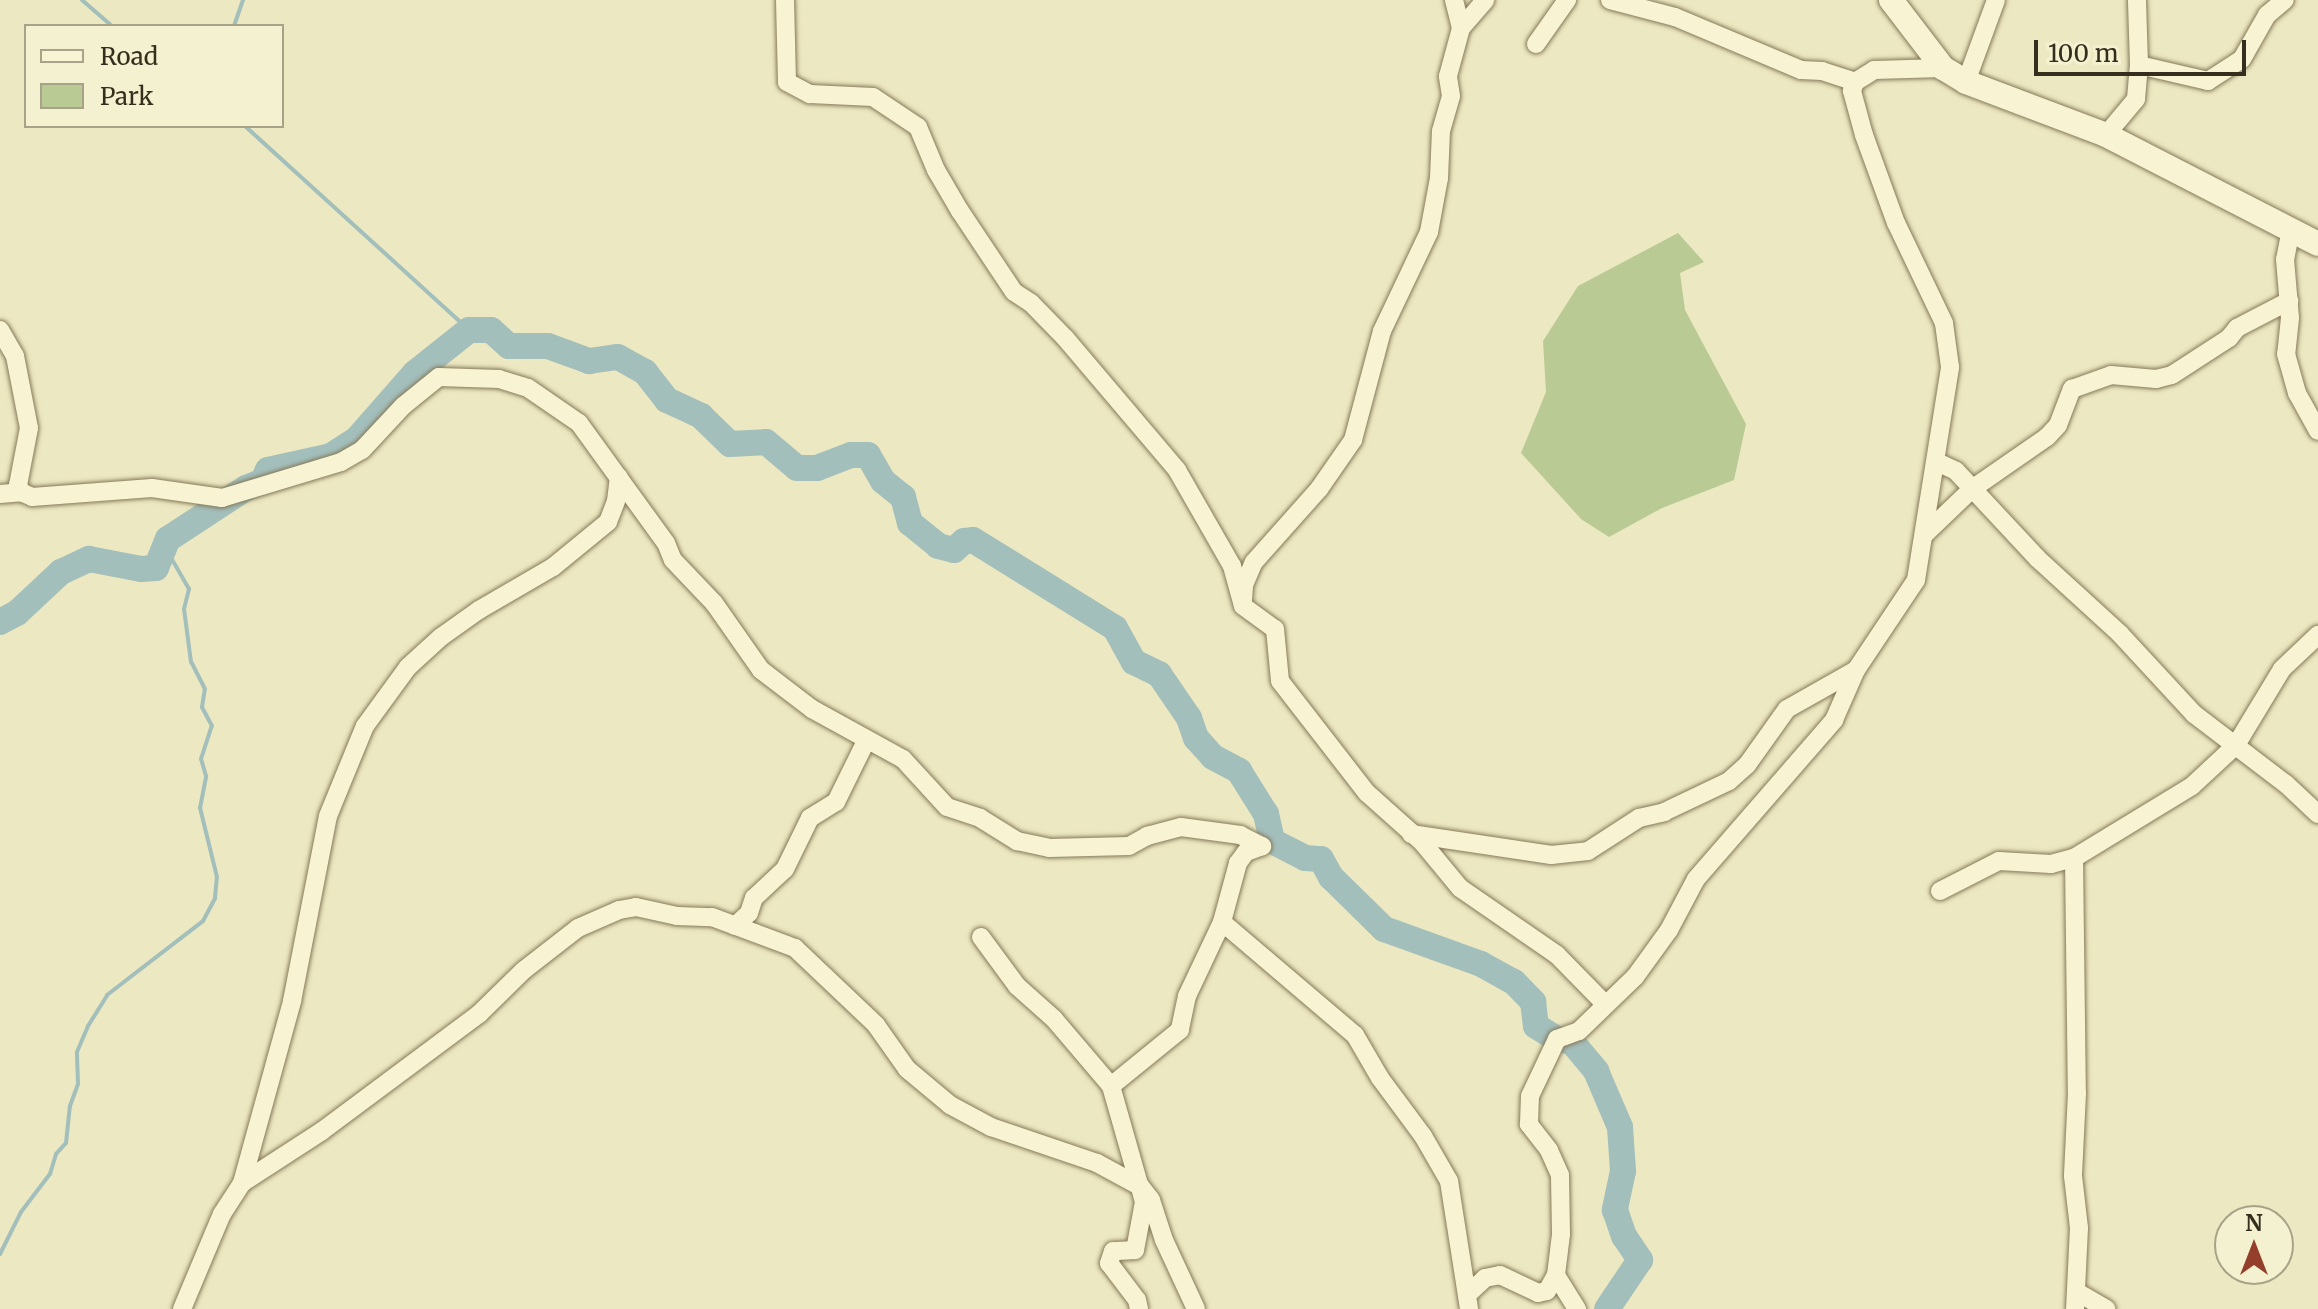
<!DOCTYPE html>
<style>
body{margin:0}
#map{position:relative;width:2318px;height:1309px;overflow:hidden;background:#ece8c1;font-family:Merriweather,serif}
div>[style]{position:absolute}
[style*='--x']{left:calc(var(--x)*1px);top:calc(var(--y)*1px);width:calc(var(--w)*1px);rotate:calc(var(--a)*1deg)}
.green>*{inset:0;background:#b9ca95}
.stream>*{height:4px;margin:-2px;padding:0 2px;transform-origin:2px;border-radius:2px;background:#a3bfbc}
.river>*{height:26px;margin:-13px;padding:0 13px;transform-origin:13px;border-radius:13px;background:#a3bfbc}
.roads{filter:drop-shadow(0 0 2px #857959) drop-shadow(0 0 2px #857959)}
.street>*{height:18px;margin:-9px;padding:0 9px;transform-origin:9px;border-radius:9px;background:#f8f4d3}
.secondary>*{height:24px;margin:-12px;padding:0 12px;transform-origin:12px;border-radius:12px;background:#f8f4d3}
span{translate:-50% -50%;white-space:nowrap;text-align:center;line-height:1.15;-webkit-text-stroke:6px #f4f1d0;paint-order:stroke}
.legend{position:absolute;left:24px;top:24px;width:260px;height:104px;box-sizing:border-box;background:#f4f1d0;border:2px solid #a8a388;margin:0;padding:10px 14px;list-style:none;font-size:24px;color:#352e1d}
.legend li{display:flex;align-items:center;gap:16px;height:40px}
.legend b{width:40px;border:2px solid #a8a388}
.north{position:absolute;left:2214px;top:1205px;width:80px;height:80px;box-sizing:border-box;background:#f4f1d0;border:2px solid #a8a388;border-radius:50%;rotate:0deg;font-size:22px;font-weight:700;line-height:32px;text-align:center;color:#352e1d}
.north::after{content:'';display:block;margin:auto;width:28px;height:36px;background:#933f2b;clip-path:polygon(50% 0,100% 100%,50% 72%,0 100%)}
.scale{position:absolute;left:2034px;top:40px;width:212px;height:36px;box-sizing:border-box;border:4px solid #352e1d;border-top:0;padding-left:10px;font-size:24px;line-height:28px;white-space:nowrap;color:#352e1d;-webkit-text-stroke:6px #f4f1d0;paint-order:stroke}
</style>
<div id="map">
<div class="green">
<i style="clip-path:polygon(1678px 233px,1704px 262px,1680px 273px,1685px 310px,1746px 424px,1734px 480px,1662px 508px,1609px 537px,1581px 519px,1521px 453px,1546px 392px,1543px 341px,1578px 286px)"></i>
</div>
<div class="stream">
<i style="--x:82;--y:0;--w:40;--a:41"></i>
<i style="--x:234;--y:26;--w:28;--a:-71"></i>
<i style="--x:245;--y:126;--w:303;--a:42.3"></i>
<i style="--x:0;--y:1254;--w:47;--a:-63.4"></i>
<i style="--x:21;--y:1212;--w:48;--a:-52.7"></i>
<i style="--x:50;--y:1174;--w:21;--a:-73"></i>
<i style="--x:56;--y:1154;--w:15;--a:-48"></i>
<i style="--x:66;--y:1143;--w:37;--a:-84"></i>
<i style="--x:70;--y:1106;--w:23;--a:-70"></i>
<i style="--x:78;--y:1084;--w:32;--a:-92"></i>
<i style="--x:77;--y:1052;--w:28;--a:-67"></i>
<i style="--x:88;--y:1026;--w:36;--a:-58"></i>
<i style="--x:107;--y:995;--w:121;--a:-37.6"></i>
<i style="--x:203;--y:921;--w:26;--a:-62"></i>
<i style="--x:215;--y:898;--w:21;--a:-85"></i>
<i style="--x:217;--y:877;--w:71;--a:-103.8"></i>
<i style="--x:200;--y:808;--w:33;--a:-79"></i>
<i style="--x:206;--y:776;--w:18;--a:-106"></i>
<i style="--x:201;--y:759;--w:35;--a:-72"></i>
<i style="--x:212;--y:726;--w:21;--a:-118"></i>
<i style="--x:202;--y:707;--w:18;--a:-81"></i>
<i style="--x:205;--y:689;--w:30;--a:-117"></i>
<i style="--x:191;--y:662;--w:53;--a:-97.5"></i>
<i style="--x:184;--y:609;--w:21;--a:-76"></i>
<i style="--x:189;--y:589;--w:46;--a:-119.9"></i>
</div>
<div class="river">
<i style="--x:0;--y:622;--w:19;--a:-28"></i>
<i style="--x:17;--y:613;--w:60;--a:-43"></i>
<i style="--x:61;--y:572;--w:31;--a:-25"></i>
<i style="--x:89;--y:559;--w:53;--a:10.9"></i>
<i style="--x:141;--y:569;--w:15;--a:-4"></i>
<i style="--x:156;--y:568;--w:31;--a:-68"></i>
<i style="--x:168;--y:539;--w:93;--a:-33.2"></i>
<i style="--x:246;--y:488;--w:18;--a:-22"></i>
<i style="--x:263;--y:481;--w:12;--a:-66"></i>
<i style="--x:268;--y:470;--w:65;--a:-12.5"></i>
<i style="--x:331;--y:456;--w:31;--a:-33"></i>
<i style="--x:357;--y:439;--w:88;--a:-48.7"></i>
<i style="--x:415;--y:373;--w:69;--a:-38.5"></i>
<i style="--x:469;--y:330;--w:22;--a:0"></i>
<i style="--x:491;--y:330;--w:24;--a:42"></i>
<i style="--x:509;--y:346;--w:39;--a:0"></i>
<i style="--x:548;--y:346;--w:44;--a:20.1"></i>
<i style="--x:589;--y:361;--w:29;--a:-8"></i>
<i style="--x:618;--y:357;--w:31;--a:29"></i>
<i style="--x:645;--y:372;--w:36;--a:52"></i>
<i style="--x:667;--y:400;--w:38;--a:25"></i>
<i style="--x:701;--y:416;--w:40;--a:44"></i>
<i style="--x:730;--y:444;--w:36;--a:-3"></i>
<i style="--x:766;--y:442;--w:40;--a:40"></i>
<i style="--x:797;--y:468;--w:20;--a:0"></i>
<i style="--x:817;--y:468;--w:36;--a:-21"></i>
<i style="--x:851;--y:455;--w:17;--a:0"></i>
<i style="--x:868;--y:455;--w:30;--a:60"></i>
<i style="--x:883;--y:481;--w:26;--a:39"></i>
<i style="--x:903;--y:497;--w:27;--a:75"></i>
<i style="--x:910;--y:523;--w:36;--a:39"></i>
<i style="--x:938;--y:546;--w:16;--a:14"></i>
<i style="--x:954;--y:550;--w:13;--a:-42"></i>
<i style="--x:964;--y:541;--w:9;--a:-6"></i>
<i style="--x:973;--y:540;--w:167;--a:31.8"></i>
<i style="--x:1115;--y:628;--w:39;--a:61"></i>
<i style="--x:1134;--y:662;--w:28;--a:26"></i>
<i style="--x:1159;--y:674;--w:53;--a:55.7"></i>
<i style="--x:1189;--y:718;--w:21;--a:71"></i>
<i style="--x:1196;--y:738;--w:25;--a:48"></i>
<i style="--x:1213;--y:757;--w:30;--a:28"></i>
<i style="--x:1239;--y:771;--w:51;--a:57.9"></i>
<i style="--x:1266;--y:814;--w:28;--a:77"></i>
<i style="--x:1272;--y:841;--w:37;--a:27"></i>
<i style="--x:1305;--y:858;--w:16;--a:4"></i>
<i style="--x:1321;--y:859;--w:21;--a:61"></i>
<i style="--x:1331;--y:877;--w:74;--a:44.5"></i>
<i style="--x:1384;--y:929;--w:103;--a:19.8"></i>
<i style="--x:1481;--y:964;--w:38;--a:29"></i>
<i style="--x:1514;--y:982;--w:28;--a:46"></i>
<i style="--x:1533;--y:1002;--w:24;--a:83"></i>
<i style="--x:1536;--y:1026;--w:25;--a:32"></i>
<i style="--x:1557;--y:1039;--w:15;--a:11"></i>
<i style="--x:1572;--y:1042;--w:38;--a:50"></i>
<i style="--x:1596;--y:1071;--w:61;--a:66.8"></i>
<i style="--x:1620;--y:1127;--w:44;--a:86.1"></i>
<i style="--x:1623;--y:1171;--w:40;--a:102"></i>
<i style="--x:1615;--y:1210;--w:28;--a:71"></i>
<i style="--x:1624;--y:1236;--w:29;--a:56"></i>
<i style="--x:1640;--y:1260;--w:59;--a:124"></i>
</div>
<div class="roads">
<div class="street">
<i style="--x:785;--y:0;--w:82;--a:88.6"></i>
<i style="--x:787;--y:82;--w:26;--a:28"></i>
<i style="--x:810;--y:94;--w:63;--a:2.7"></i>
<i style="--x:873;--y:97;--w:54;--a:33.7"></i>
<i style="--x:918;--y:127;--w:47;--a:67.3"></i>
<i style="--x:936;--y:170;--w:48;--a:59.7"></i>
<i style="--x:960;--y:211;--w:97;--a:56.3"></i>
<i style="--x:1014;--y:292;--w:20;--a:33"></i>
<i style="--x:1031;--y:303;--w:50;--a:45.8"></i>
<i style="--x:1066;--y:339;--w:172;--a:49.7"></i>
<i style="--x:1177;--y:470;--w:111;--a:60.2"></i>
<i style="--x:1232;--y:566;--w:41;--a:74.6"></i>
<i style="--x:1243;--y:606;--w:39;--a:36"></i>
<i style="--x:1275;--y:629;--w:52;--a:84.5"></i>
<i style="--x:1280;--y:681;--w:142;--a:52.2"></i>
<i style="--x:1367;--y:793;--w:74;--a:41.7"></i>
<i style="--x:1422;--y:842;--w:60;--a:50.4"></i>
<i style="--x:1460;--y:888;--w:118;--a:34.6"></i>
<i style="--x:1557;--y:955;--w:69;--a:45.6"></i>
<i style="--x:1454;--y:0;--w:29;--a:76"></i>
<i style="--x:1610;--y:0;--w:67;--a:14.7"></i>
<i style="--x:1675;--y:17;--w:137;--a:22.8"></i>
<i style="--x:1801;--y:70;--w:21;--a:3"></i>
<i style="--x:1822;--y:71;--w:35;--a:18"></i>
<i style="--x:1536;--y:44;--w:54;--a:-54.8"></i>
<i style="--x:2139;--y:65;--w:71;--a:13.1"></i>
<i style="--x:2208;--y:81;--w:40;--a:-32.9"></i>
<i style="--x:2242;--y:59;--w:51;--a:-60.4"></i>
<i style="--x:2267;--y:15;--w:23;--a:-40"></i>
<i style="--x:1966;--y:82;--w:87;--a:-69.9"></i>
<i style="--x:2106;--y:135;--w:47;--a:-50.2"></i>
<i style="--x:2136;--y:99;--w:34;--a:-85"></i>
<i style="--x:2139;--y:65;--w:65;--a:-91.8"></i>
<i style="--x:2291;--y:229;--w:31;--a:101"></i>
<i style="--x:2285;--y:259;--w:59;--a:85.2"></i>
<i style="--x:2290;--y:318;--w:36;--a:96"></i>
<i style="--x:2286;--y:354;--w:41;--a:74.2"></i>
<i style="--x:2297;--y:393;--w:43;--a:61.1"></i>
<i style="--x:0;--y:330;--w:30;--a:60"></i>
<i style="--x:15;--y:356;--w:73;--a:79"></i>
<i style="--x:29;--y:428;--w:58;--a:100.9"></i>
<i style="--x:18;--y:485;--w:8;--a:67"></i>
<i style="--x:21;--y:492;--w:12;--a:24"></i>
<i style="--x:32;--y:497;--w:120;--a:-4.3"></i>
<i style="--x:152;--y:488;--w:71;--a:8.1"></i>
<i style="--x:222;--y:498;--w:124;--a:-16.8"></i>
<i style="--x:341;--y:462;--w:24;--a:-30"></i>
<i style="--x:362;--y:450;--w:60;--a:-47"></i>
<i style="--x:403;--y:406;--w:46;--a:-38.9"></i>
<i style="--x:439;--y:377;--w:60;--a:1.9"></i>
<i style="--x:499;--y:379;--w:30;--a:17"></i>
<i style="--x:528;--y:388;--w:62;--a:34.5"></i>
<i style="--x:579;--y:423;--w:148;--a:54.1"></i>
<i style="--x:666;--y:543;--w:18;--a:68"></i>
<i style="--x:673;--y:560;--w:59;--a:46.4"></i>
<i style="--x:714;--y:603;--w:82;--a:55"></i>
<i style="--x:761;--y:670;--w:64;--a:37.4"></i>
<i style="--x:812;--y:709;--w:104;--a:28.8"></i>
<i style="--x:903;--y:759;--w:65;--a:47.5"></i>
<i style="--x:947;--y:807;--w:35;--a:18"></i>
<i style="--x:980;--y:818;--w:44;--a:31.9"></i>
<i style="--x:1017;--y:841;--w:33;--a:12"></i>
<i style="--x:1049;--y:848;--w:80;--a:-1.4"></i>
<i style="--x:1129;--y:846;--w:21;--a:-29"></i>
<i style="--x:1147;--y:836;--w:35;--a:-15"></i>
<i style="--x:1181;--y:827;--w:60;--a:7.7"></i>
<i style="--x:1240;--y:835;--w:25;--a:27"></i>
<i style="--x:1262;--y:846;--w:17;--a:159"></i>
<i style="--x:1246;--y:852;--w:14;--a:126"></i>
<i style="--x:1238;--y:863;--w:61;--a:105.2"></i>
<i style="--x:1222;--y:922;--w:82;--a:115.3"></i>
<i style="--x:1187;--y:996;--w:35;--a:102"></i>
<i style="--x:1180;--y:1030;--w:89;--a:140.9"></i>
<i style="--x:1937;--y:462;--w:21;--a:25"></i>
<i style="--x:1956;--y:471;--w:120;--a:47"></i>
<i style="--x:2038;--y:559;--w:111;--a:42.4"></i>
<i style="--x:2120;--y:634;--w:109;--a:47.2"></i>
<i style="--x:2194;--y:714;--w:116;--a:37.3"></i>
<i style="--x:2286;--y:784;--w:44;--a:43.2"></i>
<i style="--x:0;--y:494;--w:21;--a:-5"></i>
<i style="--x:1925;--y:534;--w:65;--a:-43.8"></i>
<i style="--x:1972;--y:489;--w:91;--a:-34.7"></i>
<i style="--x:2047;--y:437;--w:16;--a:-47"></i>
<i style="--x:2058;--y:425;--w:39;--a:-69"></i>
<i style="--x:2072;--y:389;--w:41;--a:-19.7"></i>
<i style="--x:2111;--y:375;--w:45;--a:5.1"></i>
<i style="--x:2156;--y:379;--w:16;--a:-14"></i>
<i style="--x:2172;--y:375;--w:68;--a:-33"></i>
<i style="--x:2229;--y:338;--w:13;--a:-51"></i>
<i style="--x:2237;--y:328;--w:59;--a:-27.4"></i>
<i style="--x:1243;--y:600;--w:15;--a:-86"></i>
<i style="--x:1244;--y:585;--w:25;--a:-67"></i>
<i style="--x:1254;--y:562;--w:98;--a:-48.3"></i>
<i style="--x:1319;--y:489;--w:60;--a:-55.2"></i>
<i style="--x:1353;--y:440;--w:113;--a:-75.1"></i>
<i style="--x:1382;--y:331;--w:110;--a:-64.6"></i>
<i style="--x:1429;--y:232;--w:55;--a:-79.5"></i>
<i style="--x:1439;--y:178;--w:47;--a:-87.6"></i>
<i style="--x:1441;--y:131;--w:36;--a:-74"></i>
<i style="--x:1451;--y:96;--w:20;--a:-99"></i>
<i style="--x:1448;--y:76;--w:50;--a:-74.8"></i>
<i style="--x:1461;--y:28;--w:37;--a:-49"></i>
<i style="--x:1411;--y:834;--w:142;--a:8.5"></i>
<i style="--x:1551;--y:855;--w:37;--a:-6"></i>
<i style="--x:1588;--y:851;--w:61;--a:-32.9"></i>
<i style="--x:1639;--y:818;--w:26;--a:-13"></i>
<i style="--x:1664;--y:812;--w:72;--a:-25.5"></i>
<i style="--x:1729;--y:781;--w:24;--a:-42"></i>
<i style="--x:1747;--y:765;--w:69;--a:-54.5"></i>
<i style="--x:1787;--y:709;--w:79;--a:-29.5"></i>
<i style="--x:1856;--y:670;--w:108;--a:-56.3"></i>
<i style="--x:1916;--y:580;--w:216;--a:-80.9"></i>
<i style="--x:1950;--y:367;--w:44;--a:-97.8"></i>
<i style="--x:1944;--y:323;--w:111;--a:-115.6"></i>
<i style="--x:1896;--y:223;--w:94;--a:-110"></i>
<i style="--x:1864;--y:135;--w:46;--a:-105.3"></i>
<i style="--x:1852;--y:91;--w:9;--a:-72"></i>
<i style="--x:1855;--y:82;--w:22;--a:-32"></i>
<i style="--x:1874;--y:70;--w:69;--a:-1.7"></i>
<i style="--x:2074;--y:858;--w:235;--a:89.3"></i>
<i style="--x:2077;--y:1093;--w:83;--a:92.8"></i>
<i style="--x:2073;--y:1176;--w:52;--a:83.4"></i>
<i style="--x:2079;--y:1228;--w:81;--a:92.8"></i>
<i style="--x:1940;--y:891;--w:66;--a:-27"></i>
<i style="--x:1999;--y:861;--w:52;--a:3.3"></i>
<i style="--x:2051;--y:864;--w:24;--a:-15"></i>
<i style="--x:2074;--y:858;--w:138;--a:-31.4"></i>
<i style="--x:2192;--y:786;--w:60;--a:-43"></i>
<i style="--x:2236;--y:745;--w:89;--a:-58.8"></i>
<i style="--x:2282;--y:669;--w:50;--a:-43.4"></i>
<i style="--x:1222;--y:922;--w:175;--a:40.4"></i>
<i style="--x:1355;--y:1035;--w:50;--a:59.8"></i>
<i style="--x:1380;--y:1078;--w:72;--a:53.4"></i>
<i style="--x:1423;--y:1136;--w:52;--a:60"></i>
<i style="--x:1449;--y:1181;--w:130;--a:81.1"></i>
<i style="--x:735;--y:926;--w:19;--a:-43"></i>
<i style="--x:749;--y:913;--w:16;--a:-72"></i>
<i style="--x:754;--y:898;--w:42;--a:-43.1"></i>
<i style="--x:785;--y:869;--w:57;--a:-63.9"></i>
<i style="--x:810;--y:818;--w:31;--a:-32"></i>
<i style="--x:836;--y:802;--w:68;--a:-63.8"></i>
<i style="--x:981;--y:937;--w:61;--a:53.7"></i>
<i style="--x:1017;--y:986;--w:50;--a:41.7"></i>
<i style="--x:1054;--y:1019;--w:88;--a:49.6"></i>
<i style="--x:1111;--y:1086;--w:121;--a:74.1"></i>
<i style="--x:1144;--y:1202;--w:49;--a:100.6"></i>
<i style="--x:1135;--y:1250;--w:22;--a:177"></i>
<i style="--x:1113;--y:1251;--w:13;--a:108"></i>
<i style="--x:1109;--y:1263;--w:46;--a:52.9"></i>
<i style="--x:1137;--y:1300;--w:9;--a:77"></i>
<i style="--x:242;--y:1183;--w:189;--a:-74.6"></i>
<i style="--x:292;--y:1001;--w:188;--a:-79"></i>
<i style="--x:328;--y:816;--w:97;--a:-67.7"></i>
<i style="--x:365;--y:726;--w:73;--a:-53.9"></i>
<i style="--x:408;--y:667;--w:45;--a:-42.3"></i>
<i style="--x:441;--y:637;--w:47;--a:-35.4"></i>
<i style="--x:479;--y:610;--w:86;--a:-30.2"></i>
<i style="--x:553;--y:567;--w:71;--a:-39.3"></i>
<i style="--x:608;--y:522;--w:22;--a:-69"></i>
<i style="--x:616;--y:501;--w:24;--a:-83"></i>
<i style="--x:2077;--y:1292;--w:34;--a:30"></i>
<i style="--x:1467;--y:1295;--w:25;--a:-43"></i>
<i style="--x:1485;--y:1278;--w:15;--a:-11"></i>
<i style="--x:1500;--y:1275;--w:42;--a:25.3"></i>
<i style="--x:1538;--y:1293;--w:9;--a:-13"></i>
<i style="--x:1547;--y:1291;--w:18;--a:-61"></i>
<i style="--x:182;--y:1309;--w:103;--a:-67.2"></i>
<i style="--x:222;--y:1214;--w:37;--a:-57"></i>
<i style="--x:242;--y:1183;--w:95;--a:-33"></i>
<i style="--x:322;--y:1131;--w:196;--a:-36.7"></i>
<i style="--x:479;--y:1014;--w:63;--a:-44.4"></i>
<i style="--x:524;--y:970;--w:68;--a:-37.9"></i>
<i style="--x:578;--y:928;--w:45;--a:-23.7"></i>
<i style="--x:619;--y:910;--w:17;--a:-10"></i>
<i style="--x:636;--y:907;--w:42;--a:12.4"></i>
<i style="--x:677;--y:916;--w:35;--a:2"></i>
<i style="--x:712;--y:917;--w:89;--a:20.5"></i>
<i style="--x:795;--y:948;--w:112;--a:43.5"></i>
<i style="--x:876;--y:1025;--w:54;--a:54.8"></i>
<i style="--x:907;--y:1069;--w:56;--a:39.9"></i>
<i style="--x:950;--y:1105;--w:47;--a:28.2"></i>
<i style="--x:991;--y:1127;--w:112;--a:18.8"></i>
<i style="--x:1097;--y:1163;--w:50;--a:28.6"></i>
<i style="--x:1141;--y:1187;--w:16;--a:52"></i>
<i style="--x:1151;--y:1200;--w:42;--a:72"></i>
<i style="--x:1164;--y:1240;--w:76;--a:65.1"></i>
<i style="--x:1577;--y:1309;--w:40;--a:-122"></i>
<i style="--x:1556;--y:1275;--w:41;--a:-83"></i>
<i style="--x:1561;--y:1234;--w:59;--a:-91"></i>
<i style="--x:1560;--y:1175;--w:27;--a:-114"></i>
<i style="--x:1549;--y:1150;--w:33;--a:-128"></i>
<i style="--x:1529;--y:1124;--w:28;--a:-88"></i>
<i style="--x:1530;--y:1096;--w:63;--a:-64.7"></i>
<i style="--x:1557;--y:1039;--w:23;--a:-20"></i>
<i style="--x:1579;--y:1031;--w:78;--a:-44"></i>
<i style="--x:1635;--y:977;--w:58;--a:-54.1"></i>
<i style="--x:1669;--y:930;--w:58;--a:-62.1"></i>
<i style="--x:1696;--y:879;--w:211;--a:-49"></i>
<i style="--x:1834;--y:720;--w:55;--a:-66.3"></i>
</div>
<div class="secondary">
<i style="--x:1891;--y:0;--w:86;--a:52.6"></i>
<i style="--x:1943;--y:68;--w:27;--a:31"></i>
<i style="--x:1966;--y:82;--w:150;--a:20.7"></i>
<i style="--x:2106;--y:135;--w:238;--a:27.2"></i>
</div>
</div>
<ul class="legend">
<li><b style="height:10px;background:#f8f4d3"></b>Road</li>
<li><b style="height:22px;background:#b9ca95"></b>Park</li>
</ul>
<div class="north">N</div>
<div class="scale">100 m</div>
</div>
